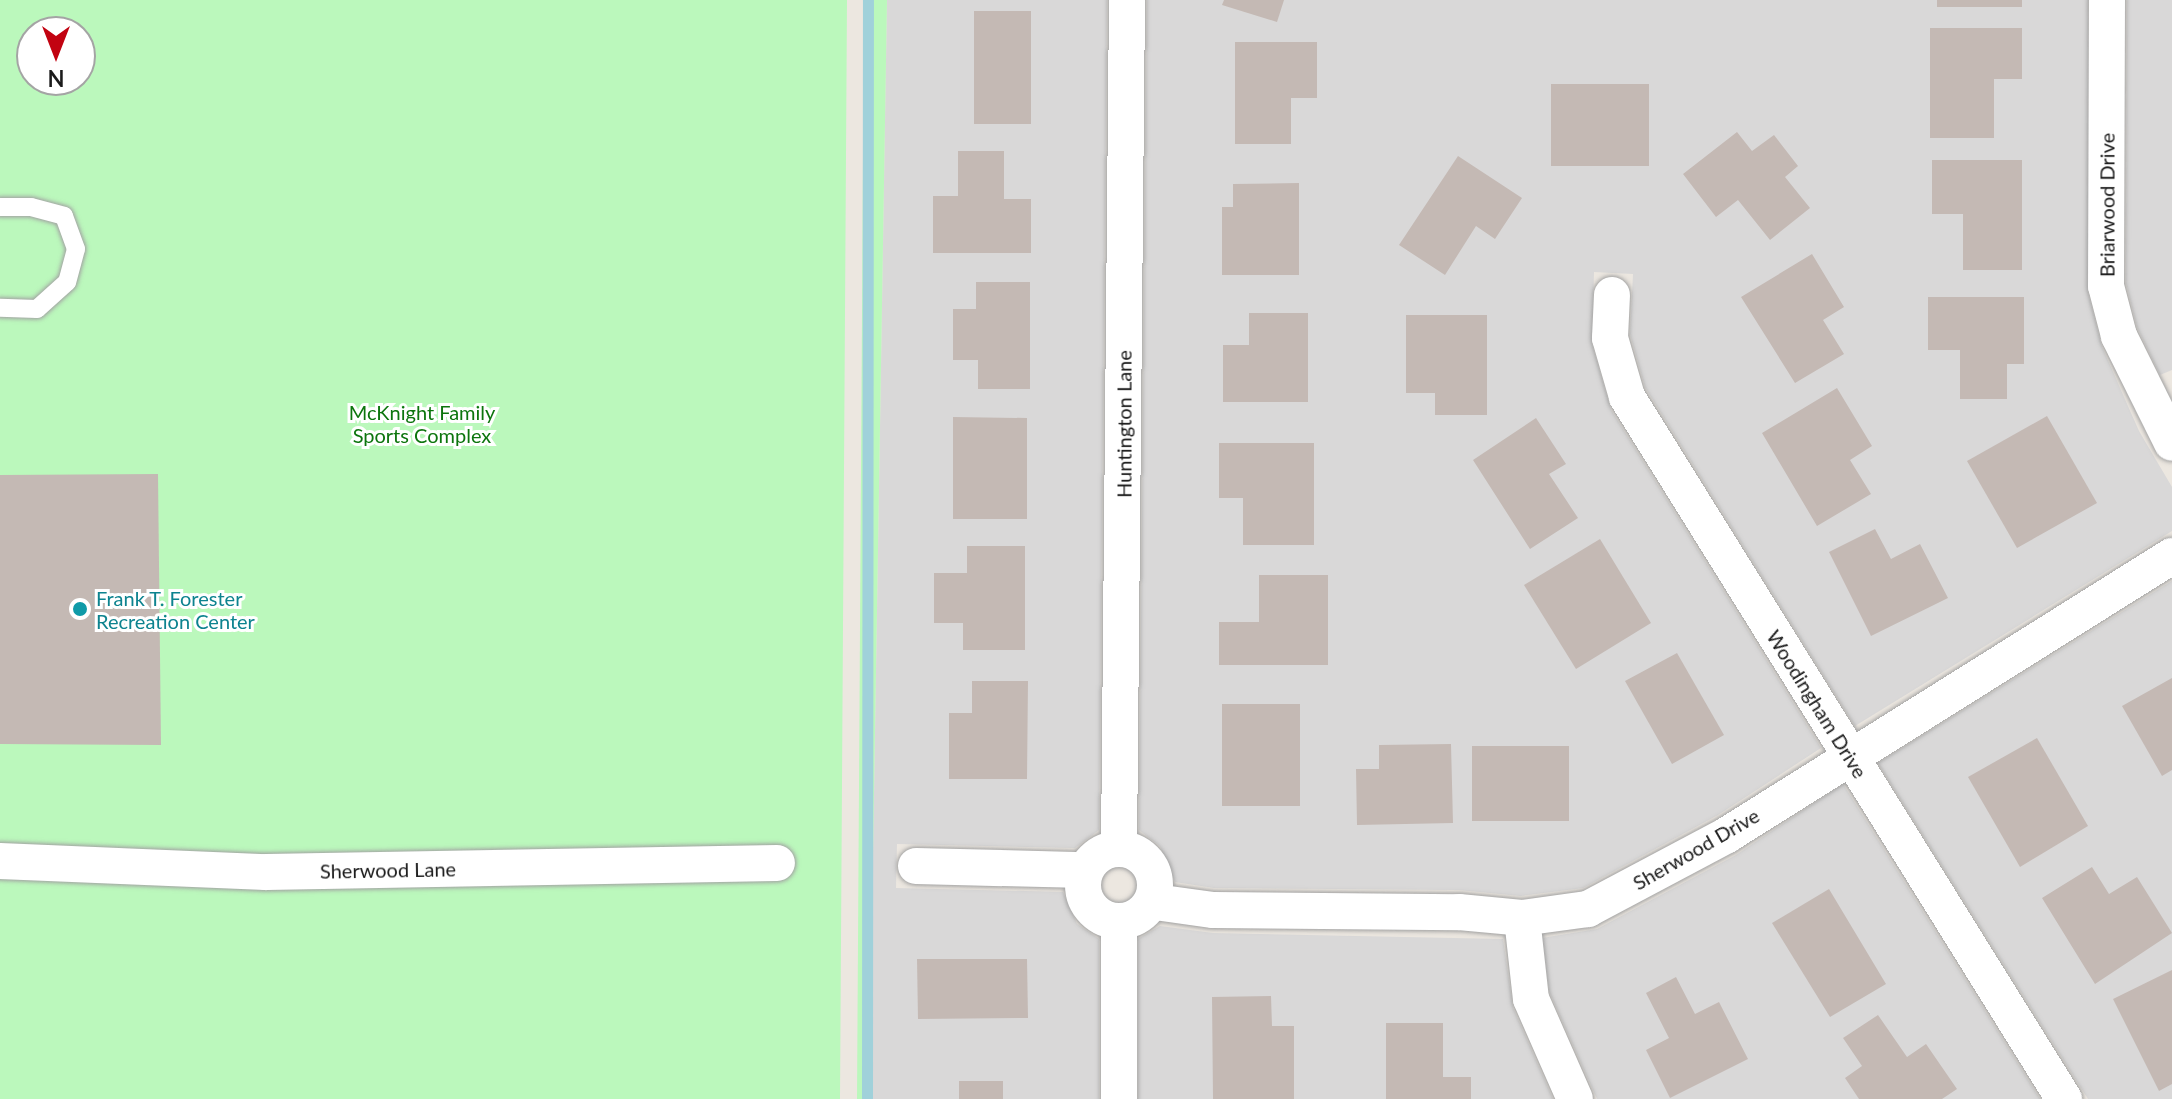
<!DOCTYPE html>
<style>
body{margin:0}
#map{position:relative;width:2172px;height:1099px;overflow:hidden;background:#ece7e0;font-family:Lato,sans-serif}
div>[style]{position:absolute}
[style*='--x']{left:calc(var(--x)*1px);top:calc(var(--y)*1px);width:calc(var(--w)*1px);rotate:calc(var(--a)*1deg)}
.residential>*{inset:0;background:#d9d8d8}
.park>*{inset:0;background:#bbf8bc}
.stream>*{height:11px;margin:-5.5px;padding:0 5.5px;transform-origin:5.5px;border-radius:5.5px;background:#a0d1da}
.building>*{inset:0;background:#c4b9b4}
.roads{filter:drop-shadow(0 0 2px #a2a2a2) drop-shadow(0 0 2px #a2a2a2)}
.service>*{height:18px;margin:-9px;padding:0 9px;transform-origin:9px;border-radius:9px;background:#fff}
.minor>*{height:36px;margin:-18px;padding:0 18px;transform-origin:18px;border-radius:18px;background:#fff}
.minor>.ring{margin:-18px;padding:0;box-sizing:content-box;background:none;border:36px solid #fff;border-radius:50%}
.dots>*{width:22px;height:22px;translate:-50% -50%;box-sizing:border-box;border:4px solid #fff;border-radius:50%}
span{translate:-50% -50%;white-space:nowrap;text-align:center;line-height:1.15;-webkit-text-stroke:6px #fff;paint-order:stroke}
.street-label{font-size:20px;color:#1b1b1b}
.park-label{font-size:20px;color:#0c750d}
.culture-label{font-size:20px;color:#0d838f}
.left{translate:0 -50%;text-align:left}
.north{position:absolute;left:16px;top:16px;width:80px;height:80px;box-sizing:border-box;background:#fff;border:2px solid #a4a4a4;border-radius:50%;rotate:180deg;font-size:22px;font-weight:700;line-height:32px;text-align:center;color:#1b1b1b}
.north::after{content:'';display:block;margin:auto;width:28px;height:36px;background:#c20311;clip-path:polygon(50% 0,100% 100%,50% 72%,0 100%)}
</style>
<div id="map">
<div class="residential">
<i style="clip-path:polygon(887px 0,1107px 0,1099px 830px,1075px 848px,897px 844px,896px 888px,1063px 892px,1077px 924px,1099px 939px,1099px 1099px,869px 1099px)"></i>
<i style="clip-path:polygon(1147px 0,2088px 0,2088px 292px,2102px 347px,2139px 431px,2172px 487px,2172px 531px,1855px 726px,1645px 387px,1630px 334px,1633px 274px,1594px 272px,1592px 344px,1611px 410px,1821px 748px,1718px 815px,1583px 888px,1521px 896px,1459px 890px,1214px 888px,1175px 882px,1160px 846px,1139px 830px)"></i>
<i style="clip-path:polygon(2127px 0,2172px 0,2172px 370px,2160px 375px,2137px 327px,2126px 283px)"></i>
<i style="clip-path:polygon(2172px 581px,2172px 1099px,2088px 1099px,1878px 763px)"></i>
<i style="clip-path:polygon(1843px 784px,2040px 1099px,1597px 1099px,1549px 991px,1542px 938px,1597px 929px,1736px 855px)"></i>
<i style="clip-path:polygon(1160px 926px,1213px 933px,1503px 939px,1513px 1008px,1553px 1099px,1138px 1099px,1138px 939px)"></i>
</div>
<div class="park">
<i style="clip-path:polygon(evenodd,0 0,847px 0,840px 1099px,0 1099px,0 0,32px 32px,80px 32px,80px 80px,32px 80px,32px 32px)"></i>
<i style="clip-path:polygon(864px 0,887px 0,869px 1099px,857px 1099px)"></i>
</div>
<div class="stream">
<i style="--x:867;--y:1099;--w:1099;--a:-89.95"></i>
</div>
<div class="building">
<i style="clip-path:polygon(1224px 0,1284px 0,1277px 22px,1222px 5px)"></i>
<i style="clip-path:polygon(1937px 0,2022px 0,2022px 7px,1937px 7px)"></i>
<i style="clip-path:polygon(974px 11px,1031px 11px,1031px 124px,974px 124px)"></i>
<i style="clip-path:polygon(1930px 28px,2022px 28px,2022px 79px,1994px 79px,1994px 138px,1930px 138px)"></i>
<i style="clip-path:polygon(1235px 42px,1317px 42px,1317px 98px,1291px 98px,1291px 144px,1235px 144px)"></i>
<i style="clip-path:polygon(1551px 84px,1649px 84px,1649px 166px,1551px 166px)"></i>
<i style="clip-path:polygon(1737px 132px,1752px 151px,1774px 135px,1798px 166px,1785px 177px,1810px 208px,1770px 240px,1738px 200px,1716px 217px,1683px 174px)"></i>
<i style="clip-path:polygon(958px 151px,1004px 151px,1004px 199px,1031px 199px,1031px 253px,933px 253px,933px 196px,958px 196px)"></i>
<i style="clip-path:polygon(1458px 156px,1522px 198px,1495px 239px,1476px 226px,1445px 275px,1399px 245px)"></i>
<i style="clip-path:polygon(1932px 160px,2022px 160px,2022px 270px,1963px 270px,1963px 214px,1932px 214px)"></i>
<i style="clip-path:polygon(1299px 183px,1299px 275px,1222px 275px,1222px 207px,1233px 207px,1233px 184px)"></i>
<i style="clip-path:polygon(1812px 254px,1844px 307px,1823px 320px,1844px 354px,1795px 383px,1741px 297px)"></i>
<i style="clip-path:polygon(976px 282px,1030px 282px,1030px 389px,978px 389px,978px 360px,953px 360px,953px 309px,976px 309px)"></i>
<i style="clip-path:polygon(1928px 297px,2024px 297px,2024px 364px,2007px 364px,2007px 399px,1960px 399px,1960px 350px,1928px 350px)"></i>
<i style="clip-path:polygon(1249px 313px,1308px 313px,1308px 402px,1223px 402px,1223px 345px,1249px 345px)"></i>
<i style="clip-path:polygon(1406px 315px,1487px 315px,1487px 415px,1435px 415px,1435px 393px,1406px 393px)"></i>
<i style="clip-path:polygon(1837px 388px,1872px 446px,1850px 460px,1871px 494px,1817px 526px,1762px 433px)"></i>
<i style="clip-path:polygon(2047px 416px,2097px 503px,2017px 548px,1967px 461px)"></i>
<i style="clip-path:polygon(953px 417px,1027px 418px,1027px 519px,953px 519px)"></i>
<i style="clip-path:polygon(1536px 418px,1566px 464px,1549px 474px,1578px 518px,1530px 549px,1473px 460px)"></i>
<i style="clip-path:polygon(1219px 443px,1314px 443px,1314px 545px,1243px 545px,1243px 498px,1219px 498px)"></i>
<i style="clip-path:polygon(158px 474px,161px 745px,0 744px,0 475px)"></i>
<i style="clip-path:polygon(1875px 529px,1891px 559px,1920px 544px,1948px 598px,1871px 636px,1829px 552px)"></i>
<i style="clip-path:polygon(1600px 539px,1651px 623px,1576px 669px,1524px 585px)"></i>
<i style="clip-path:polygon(967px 546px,1025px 546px,1025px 650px,963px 650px,963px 623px,934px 623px,934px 573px,967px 573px)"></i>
<i style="clip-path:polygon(1259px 575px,1328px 575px,1328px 665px,1219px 665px,1219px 622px,1259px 622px)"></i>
<i style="clip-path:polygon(1677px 653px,1724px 735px,1672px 764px,1625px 681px)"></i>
<i style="clip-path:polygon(2172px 678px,2172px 770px,2162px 776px,2122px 706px)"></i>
<i style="clip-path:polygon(972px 681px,1028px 681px,1027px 779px,949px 779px,949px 713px,972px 713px)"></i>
<i style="clip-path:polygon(1222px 704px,1300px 704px,1300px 806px,1222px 806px)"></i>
<i style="clip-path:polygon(2037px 738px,2088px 826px,2020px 867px,1968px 777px)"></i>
<i style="clip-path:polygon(1451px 744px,1453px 823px,1357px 825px,1356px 769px,1379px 769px,1379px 745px)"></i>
<i style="clip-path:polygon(1472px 746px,1569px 746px,1569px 821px,1472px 821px)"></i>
<i style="clip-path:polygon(2092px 867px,2109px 894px,2137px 877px,2172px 933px,2095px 984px,2042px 898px)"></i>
<i style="clip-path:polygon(1829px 889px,1886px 984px,1830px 1017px,1772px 923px)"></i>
<i style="clip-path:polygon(917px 959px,1027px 959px,1028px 1018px,918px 1019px)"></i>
<i style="clip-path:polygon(2172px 970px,2172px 1084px,2159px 1091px,2113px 999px)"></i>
<i style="clip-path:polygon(1676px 977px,1695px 1014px,1719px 1002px,1748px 1059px,1670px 1098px,1646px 1050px,1669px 1038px,1646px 993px)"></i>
<i style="clip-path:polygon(1271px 996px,1272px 1026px,1294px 1026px,1294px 1099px,1213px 1099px,1212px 997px)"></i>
<i style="clip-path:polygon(1878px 1015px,1907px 1057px,1926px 1044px,1957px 1089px,1942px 1099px,1859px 1099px,1845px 1078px,1862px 1066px,1843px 1038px)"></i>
<i style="clip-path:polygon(1386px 1023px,1443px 1023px,1443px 1077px,1471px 1077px,1471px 1099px,1386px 1099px)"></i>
<i style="clip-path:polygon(959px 1081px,1003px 1081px,1003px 1099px,959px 1099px)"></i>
</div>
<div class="roads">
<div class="service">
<i style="--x:0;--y:207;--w:31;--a:0"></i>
<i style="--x:31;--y:207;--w:34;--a:15"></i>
<i style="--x:64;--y:216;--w:35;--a:70"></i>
<i style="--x:76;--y:249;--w:34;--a:105"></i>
<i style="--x:67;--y:282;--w:40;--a:138"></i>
<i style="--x:37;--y:309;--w:37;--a:-178"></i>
</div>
<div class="minor">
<i style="--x:2107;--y:0;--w:286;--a:90.2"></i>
<i style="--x:2106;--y:286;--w:52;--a:75.4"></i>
<i style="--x:2119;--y:336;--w:119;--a:63.6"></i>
<i style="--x:1612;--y:295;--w:43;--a:92.7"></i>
<i style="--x:1610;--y:338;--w:61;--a:73.9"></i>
<i style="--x:1627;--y:397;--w:827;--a:58.1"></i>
<i style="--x:1119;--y:848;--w:848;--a:-89.46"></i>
<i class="ring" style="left:1083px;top:849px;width:36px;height:36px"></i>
<i style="--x:0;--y:861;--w:266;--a:2.4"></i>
<i style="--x:266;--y:872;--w:511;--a:-1.01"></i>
<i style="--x:916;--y:866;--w:169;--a:1.4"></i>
<i style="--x:1155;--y:902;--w:59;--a:7.9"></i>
<i style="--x:1213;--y:910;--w:246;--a:0.5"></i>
<i style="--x:1459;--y:912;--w:63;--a:5.4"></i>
<i style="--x:1522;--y:918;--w:67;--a:-7.8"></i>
<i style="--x:1588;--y:909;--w:157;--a:-28"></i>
<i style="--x:1727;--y:835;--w:525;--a:-32.09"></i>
<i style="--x:1522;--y:918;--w:81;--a:83.7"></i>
<i style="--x:1531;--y:999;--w:109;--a:66.3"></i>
<i style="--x:1119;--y:921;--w:178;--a:90"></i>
</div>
</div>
<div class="dots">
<i style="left:80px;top:609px;background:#0f9aa8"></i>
</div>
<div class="street-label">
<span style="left:2107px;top:205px;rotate:-90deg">Briarwood Drive</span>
<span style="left:1124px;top:424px;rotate:-90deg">Huntington Lane</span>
<span style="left:1817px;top:704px;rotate:58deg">Woodingham Drive</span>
<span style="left:1696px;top:849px;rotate:-30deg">Sherwood Drive</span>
<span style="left:388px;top:870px;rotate:-1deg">Sherwood Lane</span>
</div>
<div class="park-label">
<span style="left:422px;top:424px">McKnight Family<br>Sports Complex</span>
</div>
<div class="culture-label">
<span class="left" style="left:96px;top:610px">Frank T. Forester<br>Recreation Center</span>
</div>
<div class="north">N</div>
</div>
